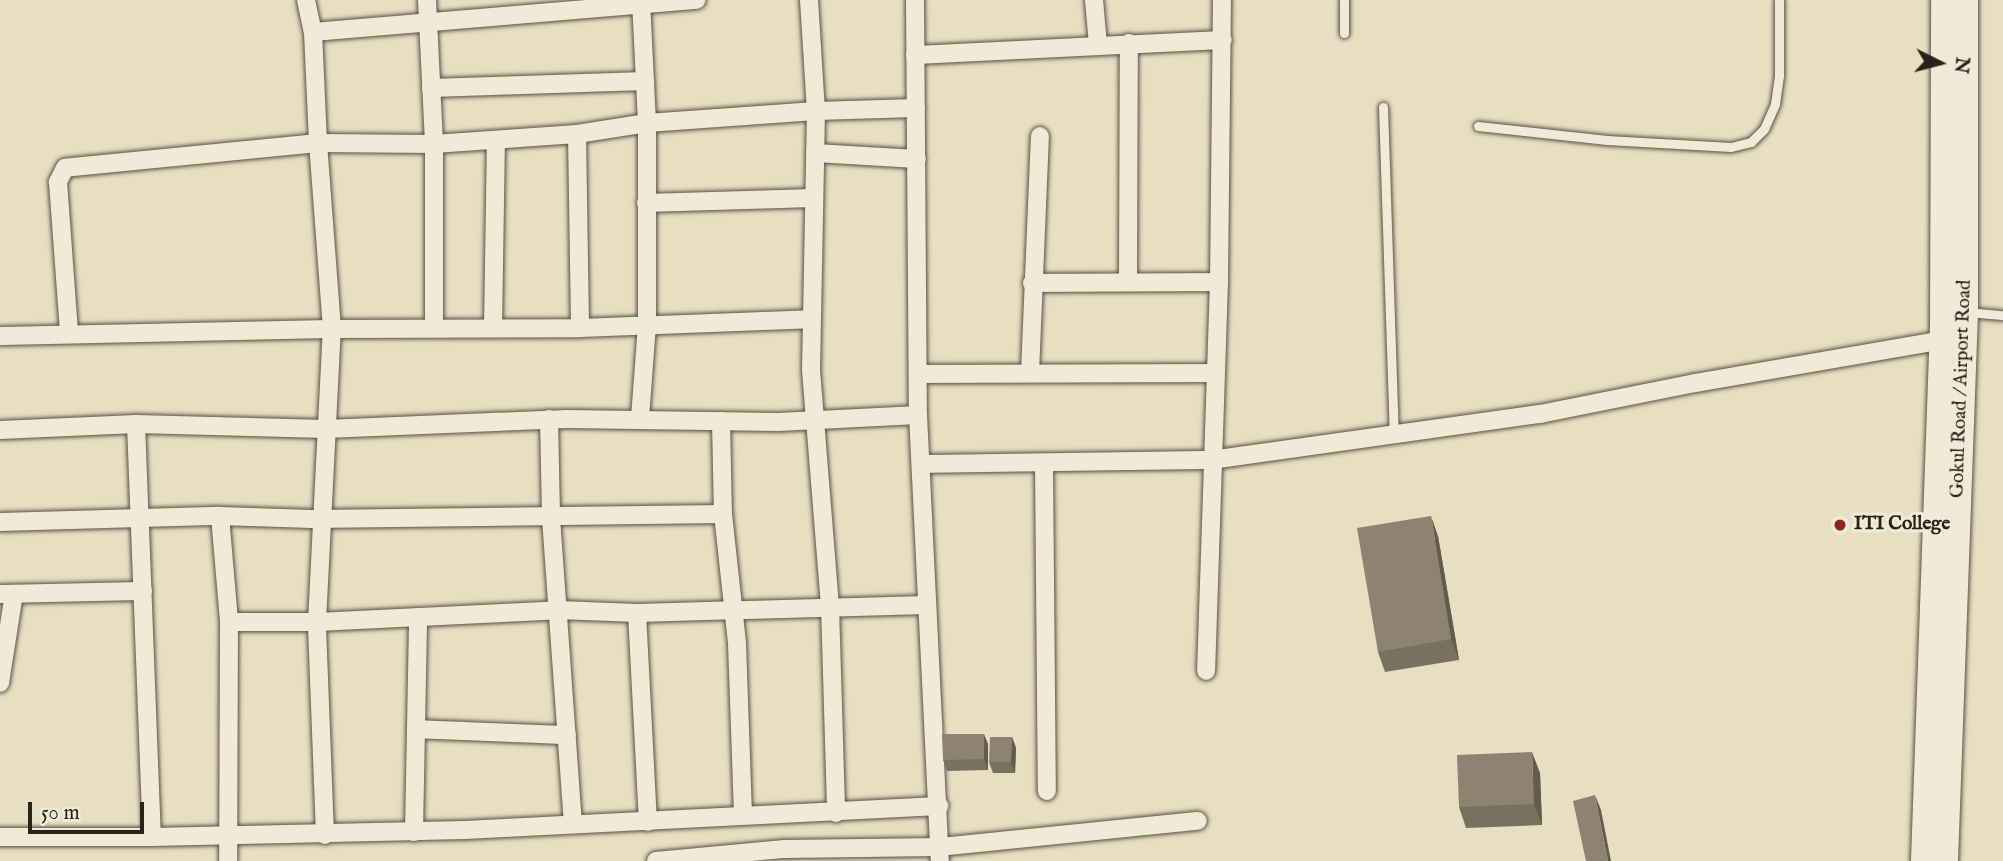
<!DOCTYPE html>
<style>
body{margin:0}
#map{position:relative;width:2003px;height:861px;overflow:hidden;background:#e8dec2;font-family:"IM FELL English",serif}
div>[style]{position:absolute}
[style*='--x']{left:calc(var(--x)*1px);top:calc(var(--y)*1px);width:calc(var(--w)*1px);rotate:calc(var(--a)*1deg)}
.roads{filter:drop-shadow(0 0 2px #5a5042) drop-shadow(0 0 2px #5a5042)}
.lane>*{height:9px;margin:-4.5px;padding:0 4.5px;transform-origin:4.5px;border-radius:4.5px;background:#f0ead7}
.street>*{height:18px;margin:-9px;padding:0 9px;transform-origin:9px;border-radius:9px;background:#f0ead7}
.secondary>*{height:24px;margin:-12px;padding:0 12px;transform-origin:12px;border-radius:12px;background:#f0ead7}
.wall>*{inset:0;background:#797160}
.shaded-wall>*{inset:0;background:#635c4e}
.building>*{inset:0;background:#8d8370}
.dots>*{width:19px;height:19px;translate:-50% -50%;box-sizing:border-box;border:4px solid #f0ead7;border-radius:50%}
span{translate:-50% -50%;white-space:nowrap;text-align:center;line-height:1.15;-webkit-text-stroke:6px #f0ead7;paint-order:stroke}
.street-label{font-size:19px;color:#2a2118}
.poi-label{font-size:19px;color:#2a2118;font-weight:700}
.left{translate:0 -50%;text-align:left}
.north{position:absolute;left:1905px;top:28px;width:70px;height:70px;-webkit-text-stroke:5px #f0ead7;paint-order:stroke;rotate:96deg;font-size:19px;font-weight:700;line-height:28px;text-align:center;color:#2a2118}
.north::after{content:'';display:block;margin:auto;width:24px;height:32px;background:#2a2118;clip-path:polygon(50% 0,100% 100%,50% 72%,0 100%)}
.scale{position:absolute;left:28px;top:802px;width:116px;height:32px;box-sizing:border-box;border:4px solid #2a2118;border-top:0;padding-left:9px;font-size:21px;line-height:24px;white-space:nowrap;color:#2a2118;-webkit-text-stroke:5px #f0ead7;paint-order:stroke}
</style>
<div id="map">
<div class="roads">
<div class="lane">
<i style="--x:1344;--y:33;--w:33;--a:-90"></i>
<i style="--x:1383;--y:107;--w:328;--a:88.1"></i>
<i style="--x:1478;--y:126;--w:130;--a:6.2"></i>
<i style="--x:1607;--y:140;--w:124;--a:3.2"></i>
<i style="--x:1731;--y:147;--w:21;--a:-14"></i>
<i style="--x:1751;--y:142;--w:18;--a:-45"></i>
<i style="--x:1764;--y:129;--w:27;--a:-66"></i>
<i style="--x:1775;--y:104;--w:29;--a:-82"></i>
<i style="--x:1779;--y:75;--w:75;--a:-90"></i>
<i style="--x:1966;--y:312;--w:37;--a:5"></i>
</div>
<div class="street">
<i style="--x:306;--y:0;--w:33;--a:78"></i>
<i style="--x:313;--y:32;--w:111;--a:87.4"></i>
<i style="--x:318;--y:143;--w:116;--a:0.5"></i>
<i style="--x:434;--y:144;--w:143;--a:-4"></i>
<i style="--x:577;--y:134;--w:194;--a:89.1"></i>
<i style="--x:427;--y:0;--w:144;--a:87.2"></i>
<i style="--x:434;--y:144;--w:184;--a:90"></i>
<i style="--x:809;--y:0;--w:111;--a:86.4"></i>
<i style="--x:816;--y:111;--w:259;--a:91.1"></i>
<i style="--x:811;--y:370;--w:237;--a:85.4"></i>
<i style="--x:830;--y:606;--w:207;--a:88.3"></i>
<i style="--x:915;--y:0;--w:415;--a:89.6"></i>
<i style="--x:918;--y:415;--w:447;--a:87.2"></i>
<i style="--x:1094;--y:0;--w:45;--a:84.9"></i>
<i style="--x:313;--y:32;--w:385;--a:-4.8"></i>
<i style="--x:915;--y:55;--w:308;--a:-2.8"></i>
<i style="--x:431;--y:88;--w:214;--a:-1.9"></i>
<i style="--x:577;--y:134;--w:71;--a:-8.9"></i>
<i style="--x:647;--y:123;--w:169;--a:-4.1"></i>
<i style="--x:816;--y:111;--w:100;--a:-1.7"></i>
<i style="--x:815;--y:153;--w:102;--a:3.4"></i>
<i style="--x:646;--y:203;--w:167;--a:-1.7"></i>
<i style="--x:1128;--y:282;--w:239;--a:-89.8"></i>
<i style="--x:1219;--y:282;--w:282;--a:-89.4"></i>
<i style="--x:1032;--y:283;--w:187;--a:-0.3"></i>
<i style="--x:1219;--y:282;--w:389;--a:91.9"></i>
<i style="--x:493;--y:328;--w:188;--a:-89.1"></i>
<i style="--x:0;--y:336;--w:332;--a:-1.2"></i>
<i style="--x:332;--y:329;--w:187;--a:-94.3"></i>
<i style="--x:318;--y:143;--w:254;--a:174.4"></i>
<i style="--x:65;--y:168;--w:16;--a:117"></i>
<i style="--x:58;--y:182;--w:150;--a:85.8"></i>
<i style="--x:1030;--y:373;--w:237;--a:-87.6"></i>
<i style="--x:918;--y:374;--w:297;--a:-0.2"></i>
<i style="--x:640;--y:418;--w:93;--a:-85.7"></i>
<i style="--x:647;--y:325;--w:202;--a:-90"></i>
<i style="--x:647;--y:123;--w:123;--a:-92.8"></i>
<i style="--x:549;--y:419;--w:99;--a:88.8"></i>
<i style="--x:551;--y:518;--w:307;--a:85.9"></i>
<i style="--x:721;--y:421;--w:93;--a:88.8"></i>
<i style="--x:723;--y:514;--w:130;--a:83.8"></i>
<i style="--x:737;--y:643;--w:172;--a:88"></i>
<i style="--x:136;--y:424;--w:413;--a:87.8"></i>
<i style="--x:0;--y:430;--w:136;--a:-2.5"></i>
<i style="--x:136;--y:424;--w:190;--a:1.5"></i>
<i style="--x:326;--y:429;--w:241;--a:-2.4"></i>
<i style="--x:567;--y:419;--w:211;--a:0.8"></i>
<i style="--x:778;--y:422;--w:140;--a:-2.9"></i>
<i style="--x:921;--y:464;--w:290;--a:-0.8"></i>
<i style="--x:1211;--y:460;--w:332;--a:-8"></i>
<i style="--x:1540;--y:414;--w:158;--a:-11.3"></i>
<i style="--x:1695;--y:383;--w:260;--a:-9.8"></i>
<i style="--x:1044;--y:464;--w:327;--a:89.5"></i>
<i style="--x:220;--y:516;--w:106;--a:85.1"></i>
<i style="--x:229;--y:622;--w:239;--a:90.2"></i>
<i style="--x:0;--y:522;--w:220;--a:-1.6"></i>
<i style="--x:220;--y:516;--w:92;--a:1.9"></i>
<i style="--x:312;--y:519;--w:411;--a:-0.7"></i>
<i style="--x:0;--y:594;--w:143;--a:-1.2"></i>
<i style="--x:637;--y:613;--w:209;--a:87"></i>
<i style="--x:229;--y:622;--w:88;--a:0"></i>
<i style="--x:317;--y:622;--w:242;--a:-2.8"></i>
<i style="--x:559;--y:610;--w:78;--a:2.2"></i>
<i style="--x:637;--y:613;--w:289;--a:-1.6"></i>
<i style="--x:0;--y:683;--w:90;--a:-81.1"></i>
<i style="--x:416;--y:729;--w:151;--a:2.3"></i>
<i style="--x:414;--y:832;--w:215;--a:-88.9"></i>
<i style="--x:325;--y:835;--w:213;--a:-92.2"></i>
<i style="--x:317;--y:622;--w:293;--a:-87.1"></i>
<i style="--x:332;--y:329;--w:248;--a:-0.2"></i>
<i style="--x:580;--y:328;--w:230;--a:-2.2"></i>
<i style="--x:0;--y:837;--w:152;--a:0"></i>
<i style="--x:152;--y:837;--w:312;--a:-1.3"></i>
<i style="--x:464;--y:830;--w:476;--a:-2.9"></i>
<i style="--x:656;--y:861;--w:129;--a:-5.4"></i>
<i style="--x:784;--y:849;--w:156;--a:-0.7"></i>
<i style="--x:940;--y:847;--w:259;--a:-5.8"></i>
</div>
<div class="secondary">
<i style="--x:1923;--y:861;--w:535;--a:-87.97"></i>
<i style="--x:1942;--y:326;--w:326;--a:-89.8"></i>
<i style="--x:1946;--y:861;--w:549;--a:-87.91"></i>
<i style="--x:1966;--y:312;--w:312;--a:-90"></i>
</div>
</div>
<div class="wall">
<i style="clip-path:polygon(1438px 536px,1459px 660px,1385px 672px,1378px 652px)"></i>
<i style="clip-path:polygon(1012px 737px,1016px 748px,1015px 773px,993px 773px,989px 762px)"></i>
<i style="clip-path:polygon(988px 744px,988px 770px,947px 771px,943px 760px)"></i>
<i style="clip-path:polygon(1540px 773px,1542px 825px,1466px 828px,1459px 807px)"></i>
</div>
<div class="shaded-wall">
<i style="clip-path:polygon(1431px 516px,1438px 536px,1459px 660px,1451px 639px)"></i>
<i style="clip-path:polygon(984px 734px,988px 744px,988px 770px,984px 759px)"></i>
<i style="clip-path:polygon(1012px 737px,1016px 748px,1015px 773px,1011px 762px)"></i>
<i style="clip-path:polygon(1532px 752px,1540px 773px,1542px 825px,1534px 804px)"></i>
<i style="clip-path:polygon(1595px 795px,1601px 810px,1611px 861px,1608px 861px)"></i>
</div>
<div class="building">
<i style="clip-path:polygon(1431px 516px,1451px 639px,1378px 652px,1357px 528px)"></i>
<i style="clip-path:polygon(942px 734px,984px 734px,984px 759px,943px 760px)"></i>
<i style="clip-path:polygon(990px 737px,1012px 737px,1011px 762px,989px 762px)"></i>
<i style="clip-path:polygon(1532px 752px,1534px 804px,1459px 807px,1457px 755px)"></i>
<i style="clip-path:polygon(1595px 795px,1608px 861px,1586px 861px,1573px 801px)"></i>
</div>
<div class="dots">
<i style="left:1840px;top:525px;background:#8f2418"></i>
</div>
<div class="street-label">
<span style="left:1962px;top:389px;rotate:-88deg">Gokul Road / Airport Road</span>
</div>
<div class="poi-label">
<span class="left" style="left:1854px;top:525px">ITI College</span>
</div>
<div class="north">N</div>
<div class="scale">50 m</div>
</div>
